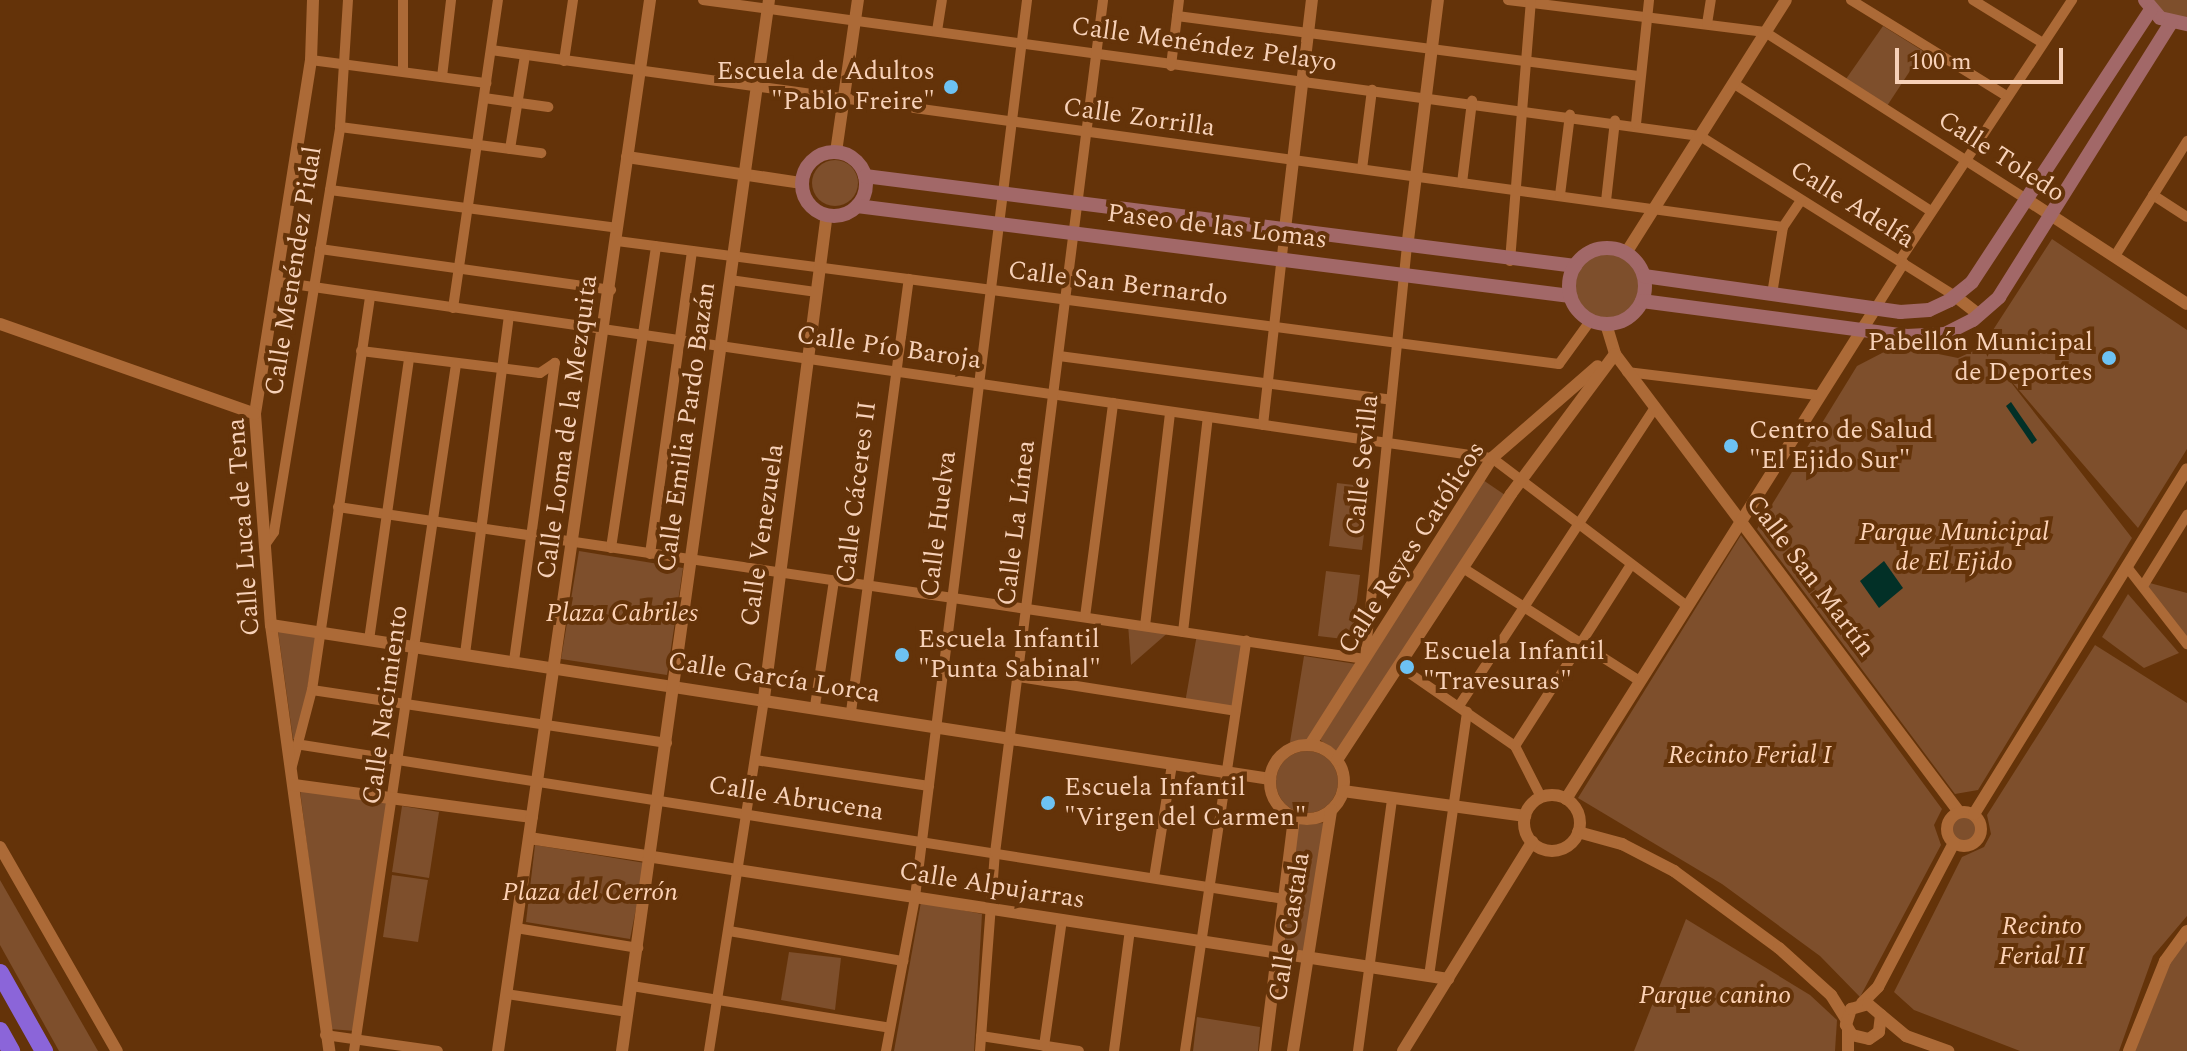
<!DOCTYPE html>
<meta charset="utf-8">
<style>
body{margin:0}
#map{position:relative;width:2187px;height:1051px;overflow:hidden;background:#643309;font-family:Spectral,serif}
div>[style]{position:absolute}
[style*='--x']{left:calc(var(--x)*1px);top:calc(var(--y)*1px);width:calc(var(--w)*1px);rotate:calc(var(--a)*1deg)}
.green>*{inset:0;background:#7e4f2c}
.round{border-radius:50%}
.water>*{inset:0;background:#023027}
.minor>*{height:10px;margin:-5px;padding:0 5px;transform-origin:5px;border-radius:5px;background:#ac6a37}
.tertiary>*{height:12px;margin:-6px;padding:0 6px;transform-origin:6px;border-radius:6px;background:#ac6a37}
.tertiary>.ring{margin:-6px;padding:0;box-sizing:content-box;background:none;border:12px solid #ac6a37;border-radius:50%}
.secondary>*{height:14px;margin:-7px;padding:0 7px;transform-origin:7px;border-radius:7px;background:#a26868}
.secondary>.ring{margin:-7px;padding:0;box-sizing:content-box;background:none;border:14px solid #a26868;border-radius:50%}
.motorway>*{height:18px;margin:-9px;padding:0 9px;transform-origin:9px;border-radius:9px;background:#8b65d9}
.dots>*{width:22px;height:22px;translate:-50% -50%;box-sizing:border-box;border:4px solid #643309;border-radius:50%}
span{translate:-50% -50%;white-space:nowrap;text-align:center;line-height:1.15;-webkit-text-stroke:8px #643309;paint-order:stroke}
.street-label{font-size:26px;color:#f7d1b8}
.poi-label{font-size:26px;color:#f7d1b8}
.right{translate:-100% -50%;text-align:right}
.left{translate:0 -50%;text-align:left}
.park-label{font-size:26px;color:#fdd2b5;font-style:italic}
.scale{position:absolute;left:1895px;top:48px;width:168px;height:36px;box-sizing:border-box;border:4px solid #f7d1b8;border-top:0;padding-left:10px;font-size:24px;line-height:28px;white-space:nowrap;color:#f7d1b8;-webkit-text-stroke:6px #643309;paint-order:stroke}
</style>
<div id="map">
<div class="green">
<i style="clip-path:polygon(2152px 0,2187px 0,2187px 19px,2161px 12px)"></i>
<i style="clip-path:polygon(1883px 26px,1923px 51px,1887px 106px,1846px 79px)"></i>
<i class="round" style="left:812px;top:160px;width:46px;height:46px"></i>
<i style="clip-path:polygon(2052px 239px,2187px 330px,2187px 449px,2138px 528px,1999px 367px,2132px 538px,1978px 790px,1955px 794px,1757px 529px,1857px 366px,1884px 352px,1919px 350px,1958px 358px,1982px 347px)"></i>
<i class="round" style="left:1574px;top:253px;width:66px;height:66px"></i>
<i style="clip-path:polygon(1483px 480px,1505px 495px,1337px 751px,1320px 740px)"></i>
<i style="clip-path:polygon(1337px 483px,1370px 487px,1362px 550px,1329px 546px)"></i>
<i style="clip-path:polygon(1741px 535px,1942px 809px,1934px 825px,1941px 845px,1860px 997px,1820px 956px,1722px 884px,1578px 798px)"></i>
<i style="clip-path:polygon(579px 551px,683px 568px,667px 675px,561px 659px)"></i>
<i style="clip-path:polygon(1326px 571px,1360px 575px,1352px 640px,1318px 636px)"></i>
<i style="clip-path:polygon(2146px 582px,2187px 593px,2187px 644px,2143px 586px)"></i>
<i style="clip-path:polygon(2128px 594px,2179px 653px,2144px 668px,2102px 637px)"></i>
<i style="clip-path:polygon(1128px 624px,1171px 630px,1131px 665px)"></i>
<i style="clip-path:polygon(278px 631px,316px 637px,299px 740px,293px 739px)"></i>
<i style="clip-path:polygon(1197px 634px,1246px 641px,1235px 711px,1185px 703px)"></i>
<i style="clip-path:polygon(2095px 645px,2187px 703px,2187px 916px,2153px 956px,2119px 1051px,2020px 1051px,1914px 1010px,1894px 992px,1962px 857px,1984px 847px,1991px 834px,1987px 815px)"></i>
<i style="clip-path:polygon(1304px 656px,1356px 664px,1307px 740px,1290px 742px)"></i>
<i class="round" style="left:1276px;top:751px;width:62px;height:62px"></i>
<i style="clip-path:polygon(300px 790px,391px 800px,355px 1031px,330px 1029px)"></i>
<i style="clip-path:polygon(402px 806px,439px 812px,429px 878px,392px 872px)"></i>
<i class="round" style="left:1947px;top:812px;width:34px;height:34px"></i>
<i style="clip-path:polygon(1325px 823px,1305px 952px,1284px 949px,1298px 824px)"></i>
<i style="clip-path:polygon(535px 845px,645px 863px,630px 939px,526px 922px)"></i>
<i style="clip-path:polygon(392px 875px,428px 880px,418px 942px,383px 937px)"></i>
<i style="clip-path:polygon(0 880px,98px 1051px,59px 1051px,0 945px)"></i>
<i style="clip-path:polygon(921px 902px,982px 914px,974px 1051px,894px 1051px)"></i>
<i style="clip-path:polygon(1686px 919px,1810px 995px,1837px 1020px,1835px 1051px,1634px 1051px)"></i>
<i style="clip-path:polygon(2187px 931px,2187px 1051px,2129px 1051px,2140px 1014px)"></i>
<i style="clip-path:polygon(789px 952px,841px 958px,835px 1010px,781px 1000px)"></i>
<i style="clip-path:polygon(1197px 1017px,1260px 1027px,1258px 1051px,1193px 1051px)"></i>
</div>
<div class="water">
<i style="clip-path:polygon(2011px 402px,2037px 440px,2032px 444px,2006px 406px)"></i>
<i style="clip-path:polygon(1884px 561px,1903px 588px,1879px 608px,1860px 581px)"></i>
</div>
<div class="minor">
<i style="--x:403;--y:0;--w:71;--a:90"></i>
<i style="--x:703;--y:0;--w:1006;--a:7.77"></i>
<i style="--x:1700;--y:136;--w:301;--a:32.1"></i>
<i style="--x:1508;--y:0;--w:259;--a:7.1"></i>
<i style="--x:1765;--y:32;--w:310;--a:32.6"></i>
<i style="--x:1851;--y:0;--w:181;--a:31.7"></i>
<i style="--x:1973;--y:0;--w:82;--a:31.6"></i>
<i style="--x:1177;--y:16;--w:465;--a:7.4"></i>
<i style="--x:1707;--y:24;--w:24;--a:-81"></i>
<i style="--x:937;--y:31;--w:31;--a:-81"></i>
<i style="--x:491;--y:50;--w:1304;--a:7.8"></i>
<i style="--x:311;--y:60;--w:177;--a:7.5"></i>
<i style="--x:564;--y:61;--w:62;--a:-81.6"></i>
<i style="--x:1171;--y:66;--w:66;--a:-83.1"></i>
<i style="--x:442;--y:77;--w:78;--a:-83.3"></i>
<i style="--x:1733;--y:83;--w:236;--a:32.9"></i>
<i style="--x:484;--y:98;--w:65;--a:8"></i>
<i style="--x:1636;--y:124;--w:125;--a:-84"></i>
<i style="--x:340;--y:127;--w:203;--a:7.4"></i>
<i style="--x:510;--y:149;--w:95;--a:-80.9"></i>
<i style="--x:1362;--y:169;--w:80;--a:-82.8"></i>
<i style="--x:1462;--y:183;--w:83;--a:-83"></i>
<i style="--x:330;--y:190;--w:290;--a:7.5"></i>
<i style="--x:1560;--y:195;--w:81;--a:-82.9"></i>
<i style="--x:2153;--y:195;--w:40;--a:32.9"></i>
<i style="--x:1606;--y:201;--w:81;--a:-83.6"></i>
<i style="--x:617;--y:241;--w:950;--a:7.44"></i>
<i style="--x:1559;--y:364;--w:54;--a:-54"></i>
<i style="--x:320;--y:249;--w:294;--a:8"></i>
<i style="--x:2115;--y:256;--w:136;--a:-57.9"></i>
<i style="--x:1900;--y:260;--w:312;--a:-56.5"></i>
<i style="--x:1510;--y:261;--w:262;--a:-85.4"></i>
<i style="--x:730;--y:280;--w:88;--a:7.9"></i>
<i style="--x:279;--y:282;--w:1226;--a:8.26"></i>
<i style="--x:1492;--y:458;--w:245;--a:37.2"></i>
<i style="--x:1772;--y:294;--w:68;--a:-80.7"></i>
<i style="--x:1783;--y:227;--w:32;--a:-56"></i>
<i style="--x:453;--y:308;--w:311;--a:-81.7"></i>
<i style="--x:1875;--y:309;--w:54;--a:-57.8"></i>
<i style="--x:361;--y:351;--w:180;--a:7"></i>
<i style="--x:540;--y:373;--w:18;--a:-34"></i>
<i style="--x:1059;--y:356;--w:335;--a:7.5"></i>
<i style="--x:1627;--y:372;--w:191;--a:6.9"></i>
<i style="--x:1263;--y:425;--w:197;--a:-83.6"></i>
<i style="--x:338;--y:507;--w:1038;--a:8.42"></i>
<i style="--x:1365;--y:659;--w:413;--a:-84.2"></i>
<i style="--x:265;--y:545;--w:16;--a:-55"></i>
<i style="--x:274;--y:532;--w:410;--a:-80.7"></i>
<i style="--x:340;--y:127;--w:127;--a:-86.4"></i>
<i style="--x:611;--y:548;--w:305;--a:-81.5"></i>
<i style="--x:650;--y:554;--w:306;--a:-82.1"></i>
<i style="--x:2127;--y:567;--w:98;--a:52.1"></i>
<i style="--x:1463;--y:568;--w:210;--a:32.6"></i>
<i style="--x:2143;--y:586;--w:84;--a:-58.2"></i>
<i style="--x:1085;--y:617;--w:216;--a:-82.5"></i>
<i style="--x:1145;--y:626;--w:215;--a:-83.3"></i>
<i style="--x:1183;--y:632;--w:216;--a:-83.4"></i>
<i style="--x:369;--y:640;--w:285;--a:-81.9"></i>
<i style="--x:465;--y:654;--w:341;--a:-82.6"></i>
<i style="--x:514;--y:661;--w:301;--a:-82.2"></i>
<i style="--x:1399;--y:666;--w:141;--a:34.6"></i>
<i style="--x:1515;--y:746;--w:57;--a:63"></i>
<i style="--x:1019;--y:677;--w:219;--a:8.9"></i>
<i style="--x:312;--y:690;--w:359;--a:8.5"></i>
<i style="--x:815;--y:706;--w:127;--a:-81.4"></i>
<i style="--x:1459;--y:706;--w:357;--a:-56.7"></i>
<i style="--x:851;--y:712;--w:437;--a:-82.4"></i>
<i style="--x:302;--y:745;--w:994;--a:8.91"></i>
<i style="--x:1515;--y:746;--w:214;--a:-57.4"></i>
<i style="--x:755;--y:760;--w:176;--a:8.5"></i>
<i style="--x:292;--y:766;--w:79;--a:-75.3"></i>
<i style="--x:312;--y:690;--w:398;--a:-81.6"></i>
<i style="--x:1154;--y:878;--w:115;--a:-81"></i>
<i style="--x:516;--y:928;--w:124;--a:9.3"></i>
<i style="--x:729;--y:931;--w:177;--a:9.8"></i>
<i style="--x:1429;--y:976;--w:267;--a:-81.8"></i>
<i style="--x:632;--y:986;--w:261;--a:9.2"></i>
<i style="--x:506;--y:994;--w:123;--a:8.4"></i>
<i style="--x:325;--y:1035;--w:114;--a:8.1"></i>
<i style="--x:981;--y:1036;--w:99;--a:8.7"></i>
<i style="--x:1044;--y:1046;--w:128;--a:-81.9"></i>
<i style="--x:354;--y:1051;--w:695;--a:-81.55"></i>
<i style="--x:709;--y:1051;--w:357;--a:-81.1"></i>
<i style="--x:886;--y:1051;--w:157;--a:-79.3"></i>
<i style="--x:915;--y:897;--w:904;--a:-82.88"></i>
<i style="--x:980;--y:1051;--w:199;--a:-85.7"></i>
<i style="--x:995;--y:853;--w:860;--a:-82.78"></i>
<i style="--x:1114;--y:1051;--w:122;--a:-82.5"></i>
<i style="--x:1185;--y:1051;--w:415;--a:-81.5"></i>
<i style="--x:1358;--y:1051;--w:255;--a:-82.3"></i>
</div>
<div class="tertiary">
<i style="--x:313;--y:0;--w:60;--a:91.9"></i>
<i style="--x:311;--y:60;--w:358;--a:99"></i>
<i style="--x:255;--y:414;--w:212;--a:85.7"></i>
<i style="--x:271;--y:625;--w:430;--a:82.2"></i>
<i style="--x:836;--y:152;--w:154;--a:-81.8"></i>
<i style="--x:627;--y:157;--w:177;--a:8.5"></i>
<i style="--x:2026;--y:199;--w:192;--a:33.1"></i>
<i style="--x:1285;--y:229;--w:231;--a:-83.3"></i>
<i style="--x:1407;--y:248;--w:250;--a:-82.9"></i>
<i style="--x:1626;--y:253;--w:299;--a:-57.7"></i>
<i style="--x:1955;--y:296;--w:31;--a:38"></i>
<i style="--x:0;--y:324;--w:270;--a:19.4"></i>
<i style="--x:1606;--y:324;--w:31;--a:73"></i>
<i style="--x:1615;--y:354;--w:573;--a:53.09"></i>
<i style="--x:271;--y:625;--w:1011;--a:8.76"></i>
<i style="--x:764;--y:698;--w:487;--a:-82.6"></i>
<i style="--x:1310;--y:745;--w:340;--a:-57.6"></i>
<i style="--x:1492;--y:458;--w:140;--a:-41"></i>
<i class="ring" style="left:1270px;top:745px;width:62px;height:62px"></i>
<i style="--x:1337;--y:760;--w:318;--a:-56.8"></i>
<i style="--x:1511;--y:494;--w:174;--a:-53.4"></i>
<i style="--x:294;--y:785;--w:240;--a:7.7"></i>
<i style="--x:1343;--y:791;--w:184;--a:7.8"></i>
<i class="ring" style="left:1524px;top:795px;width:44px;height:44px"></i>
<i style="--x:1566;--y:799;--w:579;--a:-57.76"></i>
<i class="ring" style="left:1947px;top:812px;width:22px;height:22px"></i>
<i style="--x:1974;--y:814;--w:405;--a:-58.3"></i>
<i style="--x:1578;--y:832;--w:46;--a:15.3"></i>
<i style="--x:1622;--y:844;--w:59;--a:27.4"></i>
<i style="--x:1674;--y:871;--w:130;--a:36.3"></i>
<i style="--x:1779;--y:948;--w:70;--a:42.1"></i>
<i style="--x:1831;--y:995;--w:28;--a:58"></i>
<i style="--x:529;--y:838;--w:930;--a:8.72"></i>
<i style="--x:0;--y:847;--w:235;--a:60.2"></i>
<i style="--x:1862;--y:1003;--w:23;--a:-45"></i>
<i style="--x:1878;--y:987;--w:163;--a:-62.2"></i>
<i style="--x:1881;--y:1015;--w:17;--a:97"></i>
<i style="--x:1879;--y:1032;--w:12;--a:145"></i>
<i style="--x:1869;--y:1039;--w:17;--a:-167"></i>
<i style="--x:1852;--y:1035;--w:12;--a:-121"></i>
<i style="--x:1846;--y:1025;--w:17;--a:-73"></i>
<i style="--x:1851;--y:1009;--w:18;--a:-16"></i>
<i style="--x:1868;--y:1004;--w:50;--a:40.1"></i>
<i style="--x:1906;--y:1036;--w:45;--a:19.7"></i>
<i style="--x:498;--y:1051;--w:1062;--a:-81.77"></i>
<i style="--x:622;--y:1051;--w:1061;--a:-82.04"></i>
<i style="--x:1265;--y:1051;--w:236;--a:-82.9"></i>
<i style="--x:1293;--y:1051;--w:244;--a:-81"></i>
<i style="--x:1403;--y:1051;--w:246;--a:-58.3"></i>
<i style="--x:1848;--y:1051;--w:21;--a:-90"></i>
<i style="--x:2129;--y:1051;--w:97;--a:-68.2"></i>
<i style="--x:2165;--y:961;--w:37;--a:-54"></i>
</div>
<div class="secondary">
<i style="--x:2145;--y:0;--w:23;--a:50"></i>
<i style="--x:2160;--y:18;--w:28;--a:13"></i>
<i class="ring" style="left:802px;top:152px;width:50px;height:50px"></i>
<i style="--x:865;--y:176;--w:716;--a:7.22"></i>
<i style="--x:857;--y:206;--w:719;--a:7.19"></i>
<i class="ring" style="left:1569px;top:248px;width:62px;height:62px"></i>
<i style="--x:1644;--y:276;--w:259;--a:8"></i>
<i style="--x:1900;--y:312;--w:29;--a:-4"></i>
<i style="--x:1929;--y:310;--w:23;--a:-25"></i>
<i style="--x:1950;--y:300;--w:28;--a:-39"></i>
<i style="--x:1972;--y:282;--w:326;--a:-56.7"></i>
<i style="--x:1642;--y:301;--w:267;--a:7.5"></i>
<i style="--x:1907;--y:336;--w:38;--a:-3"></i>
<i style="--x:1945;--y:334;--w:31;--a:-27"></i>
<i style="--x:1973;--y:320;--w:35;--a:-41"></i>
<i style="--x:1999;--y:297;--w:324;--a:-57.9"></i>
</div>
<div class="motorway">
<i style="--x:0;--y:973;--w:90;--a:60.6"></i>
<i style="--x:0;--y:1031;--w:23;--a:61"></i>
</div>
<div class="dots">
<i style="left:951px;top:87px;background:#6dc2f3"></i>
<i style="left:2109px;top:358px;background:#6dc2f3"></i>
<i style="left:1731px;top:446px;background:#6dc2f3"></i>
<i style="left:902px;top:655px;background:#6dc2f3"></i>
<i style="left:1407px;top:667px;background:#6dc2f3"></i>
<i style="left:1048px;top:803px;background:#6dc2f3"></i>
</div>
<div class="street-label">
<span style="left:1204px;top:45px;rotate:8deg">Calle Menéndez Pelayo</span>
<span style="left:1139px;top:118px;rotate:8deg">Calle Zorrilla</span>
<span style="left:2001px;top:157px;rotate:33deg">Calle Toledo</span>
<span style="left:1852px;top:205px;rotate:32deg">Calle Adelfa</span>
<span style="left:1217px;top:227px;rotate:7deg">Paseo de las Lomas</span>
<span style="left:294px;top:271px;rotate:-81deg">Calle Menéndez Pidal</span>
<span style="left:1118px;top:284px;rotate:7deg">Calle San Bernardo</span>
<span style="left:889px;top:348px;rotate:8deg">Calle Pío Baroja</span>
<span style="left:568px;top:427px;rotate:-82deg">Calle Loma de la Mezquita</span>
<span style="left:687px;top:427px;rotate:-82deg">Calle Emilia Pardo Bazán</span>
<span style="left:1363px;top:465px;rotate:-84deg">Calle Sevilla</span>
<span style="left:857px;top:492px;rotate:-83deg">Calle Cáceres II</span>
<span style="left:1017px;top:523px;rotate:-83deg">Calle La Línea</span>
<span style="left:939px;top:524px;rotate:-83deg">Calle Huelva</span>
<span style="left:244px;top:527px;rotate:-94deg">Calle Luca de Tena</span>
<span style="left:763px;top:535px;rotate:-82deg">Calle Venezuela</span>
<span style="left:1412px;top:548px;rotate:-57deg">Calle Reyes Católicos</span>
<span style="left:1810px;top:576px;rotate:53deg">Calle San Martín</span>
<span style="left:774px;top:678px;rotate:9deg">Calle García Lorca</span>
<span style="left:386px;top:705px;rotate:-82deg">Calle Nacimiento</span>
<span style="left:796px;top:799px;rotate:9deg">Calle Abrucena</span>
<span style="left:992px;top:886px;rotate:9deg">Calle Alpujarras</span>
<span style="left:1290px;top:927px;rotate:-81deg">Calle Castala</span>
</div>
<div class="poi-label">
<span class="right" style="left:935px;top:87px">Escuela de Adultos<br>"Pablo Freire"</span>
<span class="right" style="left:2093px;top:358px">Pabellón Municipal<br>de Deportes</span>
<span class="left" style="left:1749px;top:446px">Centro de Salud<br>"El Ejido Sur"</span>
<span class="left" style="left:918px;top:655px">Escuela Infantil<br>"Punta Sabinal"</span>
<span class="left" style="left:1423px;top:667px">Escuela Infantil<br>"Travesuras"</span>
<span class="left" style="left:1064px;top:803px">Escuela Infantil<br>"Virgen del Carmen"</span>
</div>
<div class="park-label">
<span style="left:1954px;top:548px">Parque Municipal<br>de El Ejido</span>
<span style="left:622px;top:614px">Plaza Cabriles</span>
<span style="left:1750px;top:756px">Recinto Ferial I</span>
<span style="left:590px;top:893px">Plaza del Cerrón</span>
<span style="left:2042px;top:942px">Recinto<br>Ferial II</span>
<span style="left:1715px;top:996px">Parque canino</span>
</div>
<div class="scale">100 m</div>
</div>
